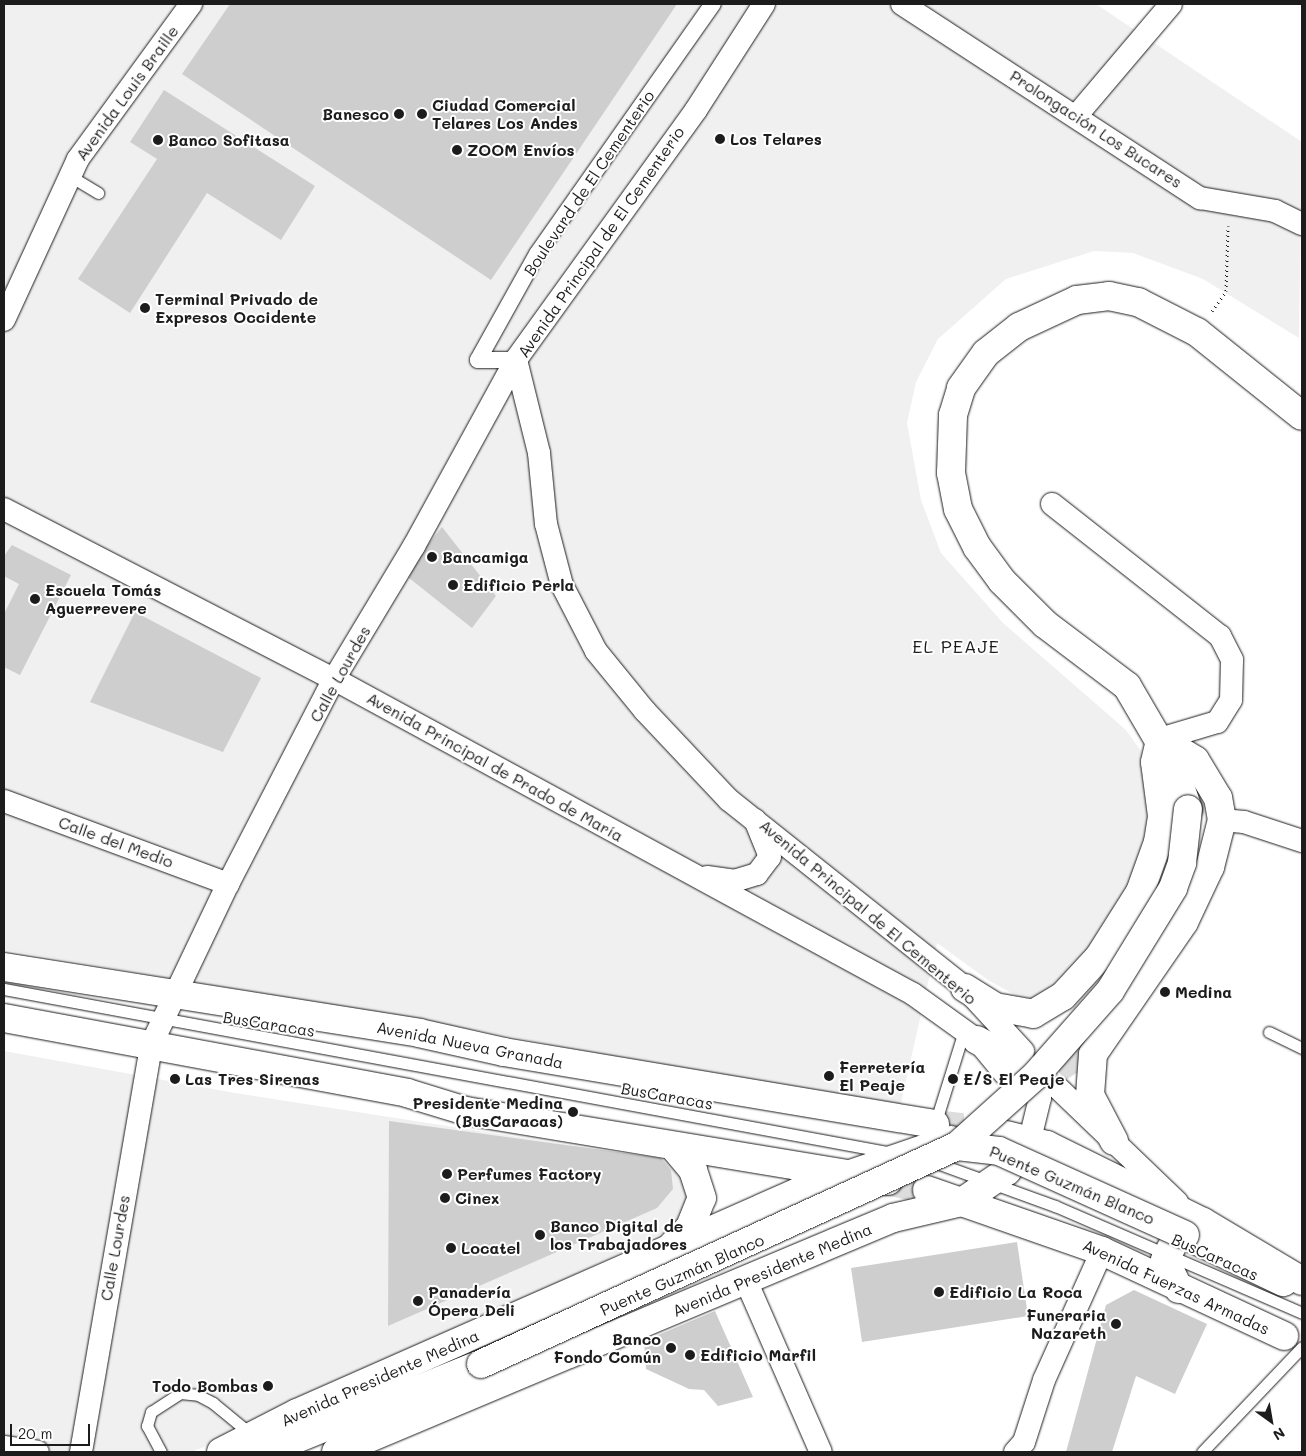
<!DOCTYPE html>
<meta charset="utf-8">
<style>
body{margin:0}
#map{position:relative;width:1306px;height:1456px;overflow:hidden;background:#fff;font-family:Mali,sans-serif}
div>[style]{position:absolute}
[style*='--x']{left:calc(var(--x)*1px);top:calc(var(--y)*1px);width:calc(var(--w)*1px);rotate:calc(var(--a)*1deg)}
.built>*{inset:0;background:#f0f0f0}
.building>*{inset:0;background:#cecece}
.tertiary-tunnel>*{height:28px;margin-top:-14px;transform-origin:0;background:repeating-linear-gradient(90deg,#ddd 0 28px,transparent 0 42px)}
.secondary-tunnel>*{height:28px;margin-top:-14px;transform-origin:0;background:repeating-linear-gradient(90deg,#ddd 0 28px,transparent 0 42px)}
.path>*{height:3px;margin-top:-1.5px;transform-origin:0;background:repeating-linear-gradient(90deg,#1c1c1c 0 1px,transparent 0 5px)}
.roads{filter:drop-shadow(0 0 1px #1c1c1c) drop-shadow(0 0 1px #1c1c1c)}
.service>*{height:11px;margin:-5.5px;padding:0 5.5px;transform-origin:5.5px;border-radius:5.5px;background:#fff}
.pedestrian>*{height:16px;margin:-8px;padding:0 8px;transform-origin:8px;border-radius:8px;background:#fff}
.minor>*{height:22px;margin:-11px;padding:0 11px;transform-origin:11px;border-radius:11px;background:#fff}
.tertiary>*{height:28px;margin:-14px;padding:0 14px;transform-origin:14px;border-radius:14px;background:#fff}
.secondary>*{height:28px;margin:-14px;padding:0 14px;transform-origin:14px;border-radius:14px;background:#fff}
.bridges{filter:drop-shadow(0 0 1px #1c1c1c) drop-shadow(0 0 1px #1c1c1c)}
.tertiary-bridge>*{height:28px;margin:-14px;padding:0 14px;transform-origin:14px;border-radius:14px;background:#fff}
.dots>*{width:14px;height:14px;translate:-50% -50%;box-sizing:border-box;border:2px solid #fff;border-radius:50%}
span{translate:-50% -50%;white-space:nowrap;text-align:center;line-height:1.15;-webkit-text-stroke:4px #fff;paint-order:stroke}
.street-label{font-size:16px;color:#1c1c1c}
.poi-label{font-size:16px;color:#1c1c1c;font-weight:700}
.left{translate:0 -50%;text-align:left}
.right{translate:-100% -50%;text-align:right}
.neighbourhood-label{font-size:18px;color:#1c1c1c;letter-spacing:1px}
.frame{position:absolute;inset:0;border:5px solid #1c1c1c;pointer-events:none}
.north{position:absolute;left:1246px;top:1396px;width:50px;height:50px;-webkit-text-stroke:4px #fff;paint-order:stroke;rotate:148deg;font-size:14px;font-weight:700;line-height:20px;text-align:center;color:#1c1c1c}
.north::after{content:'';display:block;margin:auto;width:18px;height:22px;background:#1c1c1c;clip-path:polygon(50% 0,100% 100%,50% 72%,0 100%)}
.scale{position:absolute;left:10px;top:1424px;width:80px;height:22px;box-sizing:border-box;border:2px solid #1c1c1c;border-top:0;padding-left:6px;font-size:15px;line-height:18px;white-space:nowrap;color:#1c1c1c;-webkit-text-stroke:4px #fff;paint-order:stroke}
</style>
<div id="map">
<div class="built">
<i style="clip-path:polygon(4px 4px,1096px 4px,1302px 142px,1299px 338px,1203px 279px,1133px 253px,1094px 251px,1006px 279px,938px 339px,916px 382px,907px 423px,921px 500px,941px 553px,1003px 623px,1126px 730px,1141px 751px,1157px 793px,1157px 836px,1092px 962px,1033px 999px,1017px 996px,988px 980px,937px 943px,899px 1112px,470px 1029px,4px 950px)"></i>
<i style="clip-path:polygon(4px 1051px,235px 1093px,672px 1161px,695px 1188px,682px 1221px,665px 1232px,236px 1435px,191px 1452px,4px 1452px)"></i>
</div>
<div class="building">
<i style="clip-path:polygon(230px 4px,677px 4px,491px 280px,182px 74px)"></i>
<i style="clip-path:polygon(164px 90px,315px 186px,281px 240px,207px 193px,130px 313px,78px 279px,157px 159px,130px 142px)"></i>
<i style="clip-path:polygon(442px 527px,496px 596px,472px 628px,404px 574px)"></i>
<i style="clip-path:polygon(12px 545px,71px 575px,20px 675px,4px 667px,4px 614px,19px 584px,4px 576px,4px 556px)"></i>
<i style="clip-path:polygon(135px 612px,261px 678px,223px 752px,90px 702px)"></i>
<i style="clip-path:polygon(389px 1121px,661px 1158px,671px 1170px,673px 1189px,657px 1208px,388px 1326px)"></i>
<i style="clip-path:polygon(1017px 1242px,1028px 1316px,862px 1342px,851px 1268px)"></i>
<i style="clip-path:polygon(1134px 1290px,1207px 1324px,1175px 1394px,1136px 1376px,1112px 1452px,1066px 1452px,1106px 1305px)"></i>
<i style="clip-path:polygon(715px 1311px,753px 1397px,718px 1406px,704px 1390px,689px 1389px,646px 1369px,644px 1341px)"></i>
</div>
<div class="tertiary-tunnel">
<i style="--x:1023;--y:1065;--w:34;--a:7"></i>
<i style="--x:1057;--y:1069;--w:48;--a:-33"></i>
</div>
<div class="secondary-tunnel">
<i style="--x:935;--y:1124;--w:51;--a:6.7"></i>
<i style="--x:888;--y:1181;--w:40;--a:13"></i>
</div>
<div class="path">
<i style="--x:1212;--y:311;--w:24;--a:-55"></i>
<i style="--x:1226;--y:291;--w:65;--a:-88.2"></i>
</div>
<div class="roads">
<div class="service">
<i style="--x:70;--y:176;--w:33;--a:31"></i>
<i style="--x:4;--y:989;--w:903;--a:10.46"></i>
<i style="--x:1269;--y:1032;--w:37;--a:26"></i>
<i style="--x:935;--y:1124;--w:97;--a:-72.7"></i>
<i style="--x:934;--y:1162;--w:129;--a:20"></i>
<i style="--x:1055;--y:1206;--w:269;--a:23.4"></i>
<i style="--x:161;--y:1452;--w:30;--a:-118"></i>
<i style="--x:147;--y:1426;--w:15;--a:-74"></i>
<i style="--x:151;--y:1412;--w:35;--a:-33"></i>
<i style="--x:180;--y:1393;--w:18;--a:6"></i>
<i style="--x:198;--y:1395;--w:17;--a:28"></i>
<i style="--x:213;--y:1403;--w:50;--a:39.4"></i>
<i style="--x:1202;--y:1452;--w:145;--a:-46.4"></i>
</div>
<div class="pedestrian">
<i style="--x:516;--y:360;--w:38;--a:180"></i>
<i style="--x:478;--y:360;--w:121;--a:-60.9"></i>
<i style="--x:537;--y:254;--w:306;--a:-54.9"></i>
</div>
<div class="minor">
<i style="--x:764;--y:4;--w:126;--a:122.7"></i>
<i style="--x:696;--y:110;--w:308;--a:125.8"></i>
<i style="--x:516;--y:360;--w:96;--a:76.1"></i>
<i style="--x:539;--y:453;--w:71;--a:84.4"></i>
<i style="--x:546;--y:524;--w:63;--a:75.3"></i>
<i style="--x:562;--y:585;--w:74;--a:62.7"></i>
<i style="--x:596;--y:651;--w:77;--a:50.8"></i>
<i style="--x:645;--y:711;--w:122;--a:46.7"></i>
<i style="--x:729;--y:800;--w:302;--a:38.5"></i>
<i style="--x:965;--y:988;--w:86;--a:47.4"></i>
<i style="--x:902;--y:4;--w:356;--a:33.1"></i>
<i style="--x:1200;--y:198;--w:76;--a:9.8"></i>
<i style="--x:1275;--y:211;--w:30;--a:26"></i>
<i style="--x:1077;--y:115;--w:145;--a:-49.7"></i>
<i style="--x:4;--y:320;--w:177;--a:-65.3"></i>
<i style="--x:78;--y:159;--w:192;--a:-53.9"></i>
<i style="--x:1052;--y:504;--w:214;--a:38.2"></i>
<i style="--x:1220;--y:636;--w:27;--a:63"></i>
<i style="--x:1232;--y:660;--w:40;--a:91.4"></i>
<i style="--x:1231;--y:700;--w:26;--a:122"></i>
<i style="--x:1217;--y:722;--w:59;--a:163.4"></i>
<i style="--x:4;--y:509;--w:371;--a:27.3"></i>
<i style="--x:334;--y:679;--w:659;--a:28.55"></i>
<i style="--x:913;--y:994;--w:79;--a:35.7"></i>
<i style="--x:977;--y:1040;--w:44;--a:50.5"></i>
<i style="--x:4;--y:801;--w:239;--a:20.3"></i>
<i style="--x:1222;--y:820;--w:22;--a:5"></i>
<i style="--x:1244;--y:822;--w:61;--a:18.1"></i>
<i style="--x:707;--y:877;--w:27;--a:8"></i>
<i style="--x:734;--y:881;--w:24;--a:-17"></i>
<i style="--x:757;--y:874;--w:21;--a:-53"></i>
<i style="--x:770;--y:857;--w:40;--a:-112"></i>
<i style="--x:1058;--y:1088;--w:165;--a:43.8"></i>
<i style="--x:1030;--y:1139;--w:42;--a:-76.3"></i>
<i style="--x:1040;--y:1098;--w:31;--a:-96"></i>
<i style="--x:747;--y:1283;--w:184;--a:66.4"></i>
<i style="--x:4;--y:1447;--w:34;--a:8"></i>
<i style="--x:81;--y:1452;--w:415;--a:-80.2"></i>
<i style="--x:152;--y:1043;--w:176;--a:-64.5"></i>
<i style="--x:228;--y:884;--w:231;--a:-62.7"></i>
<i style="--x:334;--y:679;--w:155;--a:-59"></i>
<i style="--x:414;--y:546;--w:212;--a:-61.3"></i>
<i style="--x:1015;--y:1452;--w:13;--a:-48"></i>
<i style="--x:1024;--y:1442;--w:65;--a:-72.1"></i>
<i style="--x:1044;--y:1380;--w:141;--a:-65.8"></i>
</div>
<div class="tertiary">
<i style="--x:1188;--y:809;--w:49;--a:-109.2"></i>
<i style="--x:1172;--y:763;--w:89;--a:-120.3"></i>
<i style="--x:1127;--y:686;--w:103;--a:-142.9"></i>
<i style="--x:1045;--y:624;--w:61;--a:-135"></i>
<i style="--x:1002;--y:581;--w:42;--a:-126.3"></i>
<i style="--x:977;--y:547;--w:42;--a:-116.6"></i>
<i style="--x:958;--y:509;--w:37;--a:-101"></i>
<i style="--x:951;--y:473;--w:58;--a:-88"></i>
<i style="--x:953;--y:415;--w:28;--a:-73"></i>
<i style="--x:961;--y:388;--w:43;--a:-54.5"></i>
<i style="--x:986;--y:353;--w:42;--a:-38.2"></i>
<i style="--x:1019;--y:327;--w:64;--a:-25"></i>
<i style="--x:1077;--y:300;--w:32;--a:-7"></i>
<i style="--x:1109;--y:296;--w:30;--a:12"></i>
<i style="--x:1138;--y:302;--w:66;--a:27"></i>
<i style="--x:1197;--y:332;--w:134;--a:38.7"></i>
<i style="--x:965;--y:988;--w:36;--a:32"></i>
<i style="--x:995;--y:1007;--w:39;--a:10"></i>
<i style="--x:1033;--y:1014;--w:35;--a:-31"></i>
<i style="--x:1063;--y:996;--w:53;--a:-47.3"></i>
<i style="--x:1099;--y:957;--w:77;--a:-57.8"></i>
<i style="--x:1140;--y:892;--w:53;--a:-70.2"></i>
<i style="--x:1158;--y:842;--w:26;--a:-81"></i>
<i style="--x:1162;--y:816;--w:54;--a:-97.4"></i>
<i style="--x:1155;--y:762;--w:17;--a:-77"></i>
<i style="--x:977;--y:1040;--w:50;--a:28.6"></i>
<i style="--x:1114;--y:1141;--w:52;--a:-117.6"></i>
<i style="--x:1090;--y:1095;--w:41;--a:-85.8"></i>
<i style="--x:1093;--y:1054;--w:160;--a:-55.4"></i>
<i style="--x:1184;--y:922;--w:61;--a:-64.7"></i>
<i style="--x:1210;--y:867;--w:49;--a:-75.7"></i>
<i style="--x:1222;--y:820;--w:22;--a:-100"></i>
<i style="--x:1218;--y:798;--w:44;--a:-121.2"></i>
<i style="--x:1195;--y:760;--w:41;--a:-149"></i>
<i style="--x:1185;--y:1235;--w:109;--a:25.6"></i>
<i style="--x:1179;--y:1289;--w:32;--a:-116"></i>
<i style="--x:1165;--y:1260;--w:25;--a:-63"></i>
<i style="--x:1176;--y:1238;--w:27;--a:-31"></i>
<i style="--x:221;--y:1452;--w:85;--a:-27.2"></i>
<i style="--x:297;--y:1413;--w:548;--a:-23.8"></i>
<i style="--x:798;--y:1192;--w:161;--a:-18.9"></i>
<i style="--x:264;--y:1452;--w:234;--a:-22.1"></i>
<i style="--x:336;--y:1452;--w:604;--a:-22.79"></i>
<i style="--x:893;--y:1218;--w:71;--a:-13.1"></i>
<i style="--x:962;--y:1202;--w:55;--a:-34.6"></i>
<i style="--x:1007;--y:1171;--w:39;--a:-53"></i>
</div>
<div class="secondary">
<i style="--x:4;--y:967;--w:420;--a:9"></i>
<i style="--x:419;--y:1033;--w:87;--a:12.6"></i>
<i style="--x:504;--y:1052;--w:437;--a:9.5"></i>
<i style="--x:4;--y:1018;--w:410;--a:10.5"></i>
<i style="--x:407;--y:1093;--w:62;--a:17"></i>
<i style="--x:466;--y:1111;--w:428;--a:9.4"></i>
<i style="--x:986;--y:1130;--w:63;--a:13.8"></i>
<i style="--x:1047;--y:1145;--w:174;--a:26.3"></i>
<i style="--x:1203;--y:1222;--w:115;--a:30.8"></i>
<i style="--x:927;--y:1190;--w:185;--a:19.2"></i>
<i style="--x:1102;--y:1251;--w:201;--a:25"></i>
<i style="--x:668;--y:1250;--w:32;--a:-46"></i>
<i style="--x:690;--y:1227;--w:31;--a:-68"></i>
<i style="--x:702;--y:1198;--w:29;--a:-108"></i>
<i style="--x:693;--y:1170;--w:31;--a:-130"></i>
</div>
</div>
<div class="bridges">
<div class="tertiary-bridge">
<i style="--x:957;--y:1146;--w:42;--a:6.8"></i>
<i style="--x:999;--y:1151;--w:204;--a:24.3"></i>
<i style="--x:481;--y:1364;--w:524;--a:-24.61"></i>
<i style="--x:957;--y:1146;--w:105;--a:-41.9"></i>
<i style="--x:1035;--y:1076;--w:113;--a:-48.6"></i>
<i style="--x:1110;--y:991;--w:121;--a:-58.5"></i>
<i style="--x:1173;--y:888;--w:27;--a:-70"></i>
<i style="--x:1182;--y:863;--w:54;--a:-83.7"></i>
</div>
</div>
<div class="dots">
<i style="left:399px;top:114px;background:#1c1c1c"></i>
<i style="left:422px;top:114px;background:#1c1c1c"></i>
<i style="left:720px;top:139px;background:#1c1c1c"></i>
<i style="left:158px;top:140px;background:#1c1c1c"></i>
<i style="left:457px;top:150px;background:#1c1c1c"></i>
<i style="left:145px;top:308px;background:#1c1c1c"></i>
<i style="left:432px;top:557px;background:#1c1c1c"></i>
<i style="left:453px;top:585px;background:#1c1c1c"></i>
<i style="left:35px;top:599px;background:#1c1c1c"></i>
<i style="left:1165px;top:992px;background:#1c1c1c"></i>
<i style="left:829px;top:1076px;background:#1c1c1c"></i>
<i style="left:175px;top:1079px;background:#1c1c1c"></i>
<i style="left:953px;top:1079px;background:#1c1c1c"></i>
<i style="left:573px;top:1112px;background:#1c1c1c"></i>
<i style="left:447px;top:1174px;background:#1c1c1c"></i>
<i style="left:445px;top:1198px;background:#1c1c1c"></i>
<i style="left:540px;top:1235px;background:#1c1c1c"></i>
<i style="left:451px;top:1248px;background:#1c1c1c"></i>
<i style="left:939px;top:1292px;background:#1c1c1c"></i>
<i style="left:418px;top:1301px;background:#1c1c1c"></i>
<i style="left:1116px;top:1324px;background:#1c1c1c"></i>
<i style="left:671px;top:1348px;background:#1c1c1c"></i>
<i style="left:690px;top:1355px;background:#1c1c1c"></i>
<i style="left:268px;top:1386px;background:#1c1c1c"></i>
</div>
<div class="street-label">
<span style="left:127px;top:93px;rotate:-54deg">Avenida Louis Braille</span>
<span style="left:1096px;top:129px;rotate:33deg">Prolongación Los Bucares</span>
<span style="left:589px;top:183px;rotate:-56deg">Boulevard de El Cementerio</span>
<span style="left:601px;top:242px;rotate:-55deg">Avenida Principal de El Cementerio</span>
<span style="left:340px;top:674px;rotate:-61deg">Calle Lourdes</span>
<span style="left:495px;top:767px;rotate:29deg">Avenida Principal de Prado de María</span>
<span style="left:116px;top:842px;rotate:20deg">Calle del Medio</span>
<span style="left:868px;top:912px;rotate:40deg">Avenida Principal de El Cementerio</span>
<span style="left:269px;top:1024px;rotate:9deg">BusCaracas</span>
<span style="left:470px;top:1045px;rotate:11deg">Avenida Nueva Granada</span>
<span style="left:667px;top:1096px;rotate:10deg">BusCaracas</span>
<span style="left:1072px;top:1185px;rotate:23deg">Puente Guzmán Blanco</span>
<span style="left:115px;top:1248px;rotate:-80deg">Calle Lourdes</span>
<span style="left:1215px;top:1257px;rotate:24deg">BusCaracas</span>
<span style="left:772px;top:1270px;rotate:-23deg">Avenida Presidente Medina</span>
<span style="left:682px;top:1275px;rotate:-24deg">Puente Guzmán Blanco</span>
<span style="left:1176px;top:1287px;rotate:25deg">Avenida Fuerzas Armadas</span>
<span style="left:380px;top:1378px;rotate:-24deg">Avenida Presidente Medina</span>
</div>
<div class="poi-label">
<span class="left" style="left:432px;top:114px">Ciudad Comercial<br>Telares Los Andes</span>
<span class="right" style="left:389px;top:114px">Banesco</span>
<span class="left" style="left:730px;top:139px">Los Telares</span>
<span class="left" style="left:168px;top:140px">Banco Sofitasa</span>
<span class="left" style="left:467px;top:150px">ZOOM Envíos</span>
<span class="left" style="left:155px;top:308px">Terminal Privado de<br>Expresos Occidente</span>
<span class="left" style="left:442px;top:557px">Bancamiga</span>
<span class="left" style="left:463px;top:585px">Edificio Perla</span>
<span class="left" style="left:45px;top:599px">Escuela Tomás<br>Aguerrevere</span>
<span class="left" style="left:1175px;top:992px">Medina</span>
<span class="left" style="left:839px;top:1076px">Ferretería<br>El Peaje</span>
<span class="left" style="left:185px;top:1079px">Las Tres Sirenas</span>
<span class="left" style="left:963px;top:1079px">E/S El Peaje</span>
<span class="right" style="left:563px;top:1112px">Presidente Medina<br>(BusCaracas)</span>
<span class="left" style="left:457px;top:1174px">Perfumes Factory</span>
<span class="left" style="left:455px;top:1198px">Cinex</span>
<span class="left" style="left:550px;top:1235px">Banco Digital de<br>los Trabajadores</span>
<span class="left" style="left:461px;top:1248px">Locatel</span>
<span class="left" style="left:428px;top:1301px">Panadería<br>Ópera Deli</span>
<span class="left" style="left:949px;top:1292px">Edificio La Roca</span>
<span class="right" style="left:1106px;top:1324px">Funeraria<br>Nazareth</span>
<span class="right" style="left:661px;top:1348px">Banco<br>Fondo Común</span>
<span class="left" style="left:700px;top:1355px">Edificio Marfil</span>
<span class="right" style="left:258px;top:1386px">Todo Bombas</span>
</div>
<div class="neighbourhood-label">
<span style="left:956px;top:646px">EL PEAJE</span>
</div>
<div class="frame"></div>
<div class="north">N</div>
<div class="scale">20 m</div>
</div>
